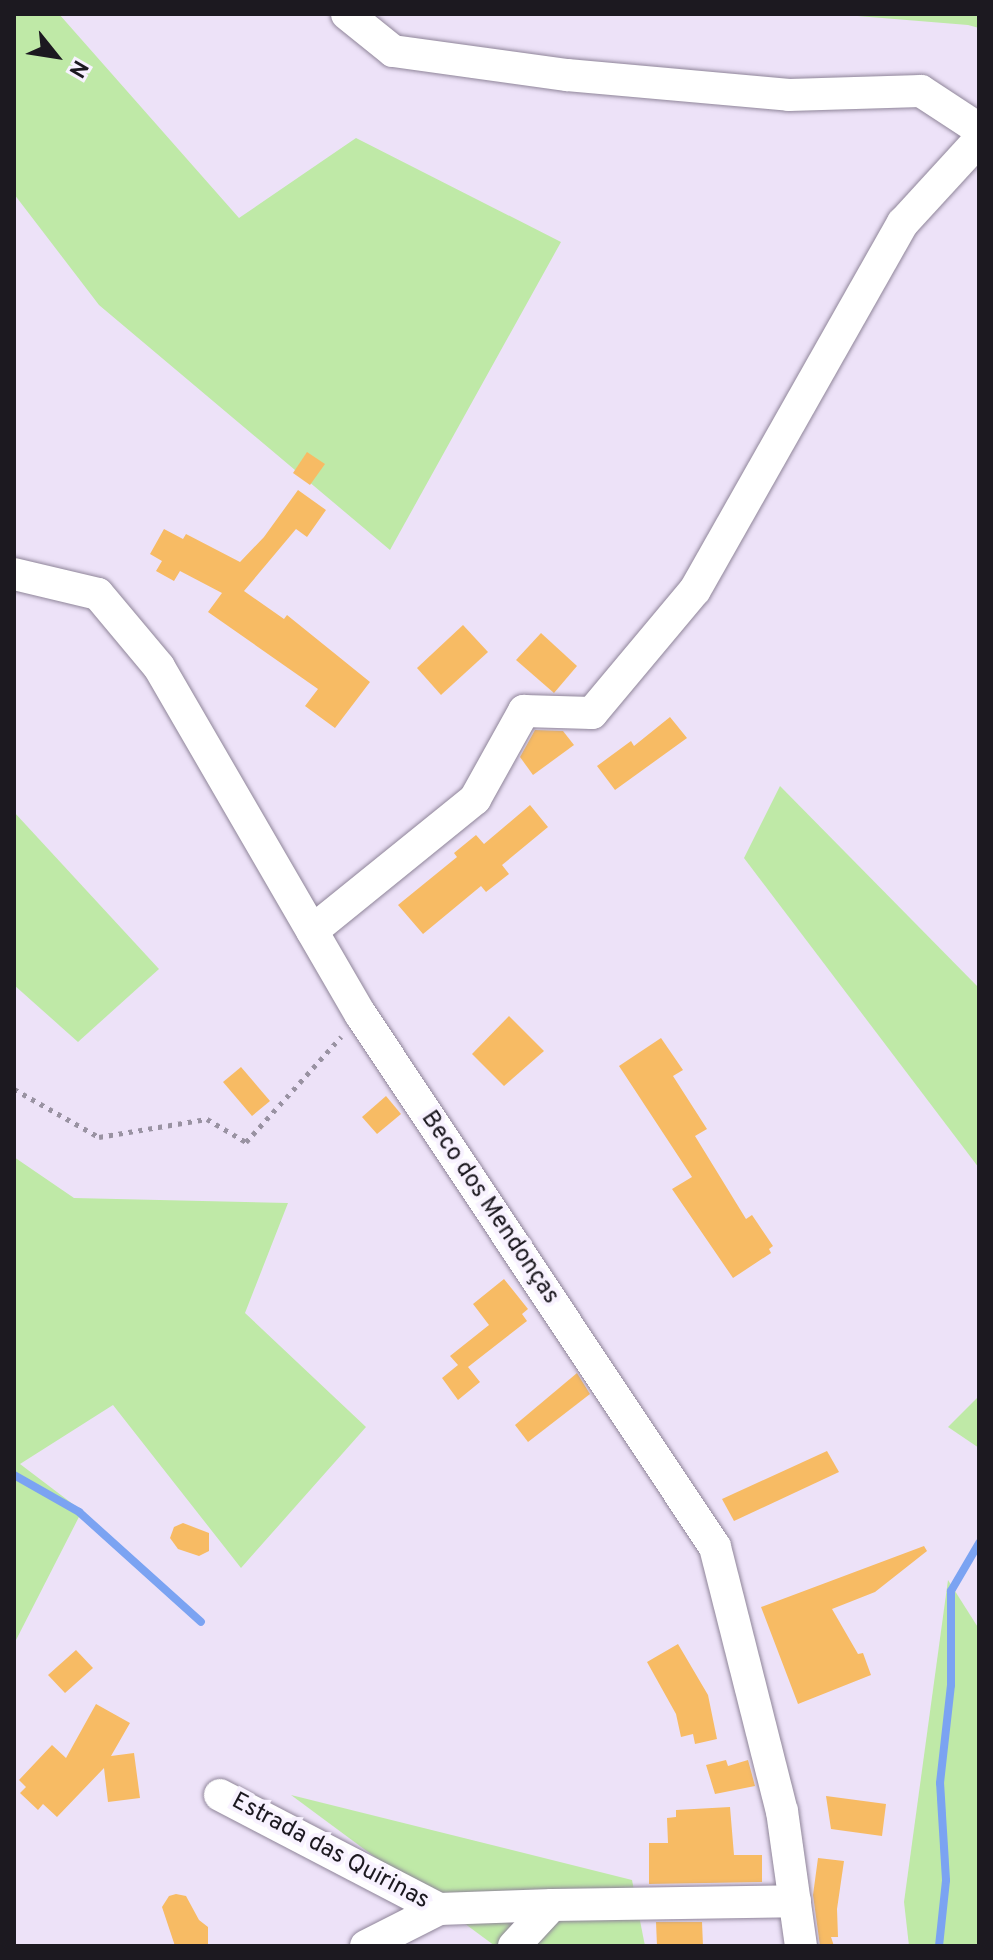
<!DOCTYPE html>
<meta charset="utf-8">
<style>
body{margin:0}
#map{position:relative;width:993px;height:1960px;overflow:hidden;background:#ede2f8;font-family:Overpass,sans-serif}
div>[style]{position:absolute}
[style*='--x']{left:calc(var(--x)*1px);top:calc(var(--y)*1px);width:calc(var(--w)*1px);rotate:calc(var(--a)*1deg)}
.green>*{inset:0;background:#bfe9a7}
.stream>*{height:8px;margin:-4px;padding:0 4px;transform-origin:4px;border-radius:4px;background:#7ba3f2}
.building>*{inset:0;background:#f7bb64}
.path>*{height:5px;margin-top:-2.5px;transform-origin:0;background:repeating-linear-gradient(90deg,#9992a2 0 4px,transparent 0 10px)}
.roads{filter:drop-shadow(0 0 2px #8f8599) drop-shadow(0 0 2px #8f8599)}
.minor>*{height:32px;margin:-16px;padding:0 16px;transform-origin:16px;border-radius:16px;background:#fff}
span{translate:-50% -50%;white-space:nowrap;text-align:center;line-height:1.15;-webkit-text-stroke:8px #f8f2ff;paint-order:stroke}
.street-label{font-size:24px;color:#1c1920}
.frame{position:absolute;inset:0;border:16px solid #1c1920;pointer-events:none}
.north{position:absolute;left:16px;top:16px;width:80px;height:80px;-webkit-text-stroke:6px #f8f2ff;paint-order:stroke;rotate:120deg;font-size:22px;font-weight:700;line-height:32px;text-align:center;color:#1c1920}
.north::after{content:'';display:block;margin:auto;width:28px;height:36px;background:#1c1920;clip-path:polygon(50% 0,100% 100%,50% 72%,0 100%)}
</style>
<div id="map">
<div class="green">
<i style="clip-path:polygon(14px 14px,59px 14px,239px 218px,356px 138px,561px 242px,390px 550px,99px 305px,14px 194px)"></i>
<i style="clip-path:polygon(833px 14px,979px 14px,979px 28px,968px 25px)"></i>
<i style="clip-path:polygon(780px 786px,979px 988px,979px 1168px,744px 858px)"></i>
<i style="clip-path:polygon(14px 812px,159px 969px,78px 1042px,14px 985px)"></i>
<i style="clip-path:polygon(14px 1157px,74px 1198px,288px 1203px,245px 1313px,366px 1427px,241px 1568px,113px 1405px,20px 1464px,82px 1511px,14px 1644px)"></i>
<i style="clip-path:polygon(979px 1396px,979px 1448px,948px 1427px)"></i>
<i style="clip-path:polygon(948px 1580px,979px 1629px,979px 1946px,909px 1946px,904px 1902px)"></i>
<i style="clip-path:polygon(291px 1795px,632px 1880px,645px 1946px,495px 1946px)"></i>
</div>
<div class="stream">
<i style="--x:14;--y:1475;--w:75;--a:29.6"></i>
<i style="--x:79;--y:1512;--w:164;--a:42"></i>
<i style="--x:939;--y:1946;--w:66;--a:-83.9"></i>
<i style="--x:946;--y:1880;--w:97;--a:-93.5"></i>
<i style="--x:940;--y:1783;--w:99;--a:-83.6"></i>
<i style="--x:951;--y:1685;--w:94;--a:-90"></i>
<i style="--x:951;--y:1591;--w:56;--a:-59.7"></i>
</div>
<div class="building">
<i style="clip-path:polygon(307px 452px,325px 464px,310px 485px,293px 473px)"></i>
<i style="clip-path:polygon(298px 490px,326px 510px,307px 537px,296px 529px,244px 591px,284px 619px,287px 615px,370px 682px,335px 728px,305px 706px,318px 689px,208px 612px,222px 593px,180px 571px,174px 581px,156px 571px,162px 561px,150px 554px,164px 529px,183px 539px,186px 534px,240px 562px,264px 537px)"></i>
<i style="clip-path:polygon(463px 625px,488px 652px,441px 695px,417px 668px)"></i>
<i style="clip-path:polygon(541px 633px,577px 666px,554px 693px,516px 660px)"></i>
<i style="clip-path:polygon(670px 717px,687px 738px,615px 790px,597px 766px,631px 741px,634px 746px)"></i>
<i style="clip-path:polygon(535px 730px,563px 731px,574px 745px,533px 775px,520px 757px)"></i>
<i style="clip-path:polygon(530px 805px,548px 827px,502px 865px,509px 874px,486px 892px,481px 886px,423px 934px,398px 905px,457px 857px,454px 853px,476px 835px,484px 844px)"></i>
<i style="clip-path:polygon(509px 1016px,544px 1051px,504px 1086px,472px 1054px)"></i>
<i style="clip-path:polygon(661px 1038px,683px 1070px,673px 1076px,707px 1129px,695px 1136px,746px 1219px,752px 1215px,773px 1246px,769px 1249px,771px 1253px,733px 1278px,672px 1189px,692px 1177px,619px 1066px)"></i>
<i style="clip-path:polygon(241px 1067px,270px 1101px,252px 1116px,223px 1082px)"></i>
<i style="clip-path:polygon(386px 1096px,401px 1114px,377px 1134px,362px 1117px)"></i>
<i style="clip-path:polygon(504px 1279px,528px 1309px,522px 1314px,527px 1321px,468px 1367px,480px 1382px,458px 1400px,442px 1378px,458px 1365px,450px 1356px,489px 1325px,473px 1304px)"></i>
<i style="clip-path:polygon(577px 1373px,590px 1394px,528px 1442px,515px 1425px)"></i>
<i style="clip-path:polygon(827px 1451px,839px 1472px,734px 1521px,722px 1499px)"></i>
<i style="clip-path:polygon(183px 1523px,209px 1533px,209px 1551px,199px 1556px,178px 1549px,170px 1538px,174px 1527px)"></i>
<i style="clip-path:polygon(924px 1546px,927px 1551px,875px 1592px,832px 1609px,858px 1654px,863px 1653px,871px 1675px,798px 1704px,761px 1607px)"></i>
<i style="clip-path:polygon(678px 1644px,708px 1695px,717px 1739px,695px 1744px,693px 1734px,681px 1737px,676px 1714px,647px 1662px)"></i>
<i style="clip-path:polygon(76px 1650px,93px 1668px,65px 1693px,48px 1675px)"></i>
<i style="clip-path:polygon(96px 1704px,130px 1723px,111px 1756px,134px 1753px,140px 1798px,108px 1802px,104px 1768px,57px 1817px,43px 1804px,38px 1810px,20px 1793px,26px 1787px,19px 1780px,52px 1745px,66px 1758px)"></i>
<i style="clip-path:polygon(726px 1760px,728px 1766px,748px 1760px,755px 1786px,715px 1794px,706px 1765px)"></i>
<i style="clip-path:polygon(826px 1796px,886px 1804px,882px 1836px,831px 1829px)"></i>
<i style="clip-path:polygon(730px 1807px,734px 1855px,762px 1855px,762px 1882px,649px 1884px,649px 1843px,668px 1843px,667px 1818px,676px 1817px,676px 1810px)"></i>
<i style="clip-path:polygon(818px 1858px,844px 1861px,837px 1909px,838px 1937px,831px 1937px,834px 1946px,820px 1946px,813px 1895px)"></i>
<i style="clip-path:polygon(176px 1894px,186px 1896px,199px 1920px,208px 1927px,208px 1946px,175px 1946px,162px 1907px,169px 1896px)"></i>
<i style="clip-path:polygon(656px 1922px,702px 1922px,703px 1946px,657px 1946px)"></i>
</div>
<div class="path">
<i style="--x:14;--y:1089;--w:98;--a:29.5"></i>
<i style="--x:99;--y:1137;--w:109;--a:-9.5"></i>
<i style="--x:207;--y:1119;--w:45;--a:30.5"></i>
<i style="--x:246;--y:1142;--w:142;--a:-47.9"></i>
</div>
<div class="roads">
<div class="minor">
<i style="--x:347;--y:14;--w:59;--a:38.8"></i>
<i style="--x:393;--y:51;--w:176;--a:7.9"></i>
<i style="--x:567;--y:75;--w:223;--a:5.1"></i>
<i style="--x:789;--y:95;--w:132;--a:-1.7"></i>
<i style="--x:921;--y:91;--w:69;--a:33.2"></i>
<i style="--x:14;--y:574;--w:86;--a:13.4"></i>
<i style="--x:98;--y:594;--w:95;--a:50.1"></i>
<i style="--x:159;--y:667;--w:402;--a:59.9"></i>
<i style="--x:361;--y:1015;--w:639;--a:56.36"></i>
<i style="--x:715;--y:1547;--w:272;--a:75.8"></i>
<i style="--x:782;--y:1811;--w:136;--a:82"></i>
<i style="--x:312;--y:931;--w:210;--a:-39"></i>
<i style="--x:475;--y:799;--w:101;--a:-60.9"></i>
<i style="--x:524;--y:711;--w:68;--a:1.7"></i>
<i style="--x:592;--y:713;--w:160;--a:-50.1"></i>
<i style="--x:695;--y:590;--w:422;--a:-60.5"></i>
<i style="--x:903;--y:223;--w:113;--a:-47.5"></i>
<i style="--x:220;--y:1795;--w:247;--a:27.5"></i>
<i style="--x:439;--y:1909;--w:113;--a:-2"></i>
<i style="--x:366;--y:1946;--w:82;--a:-26.9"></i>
<i style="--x:514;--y:1946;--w:56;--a:-47.2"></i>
<i style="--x:552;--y:1905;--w:243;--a:-0.9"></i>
</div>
</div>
<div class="street-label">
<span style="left:489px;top:1208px;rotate:56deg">Beco dos Mendonças</span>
<span style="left:330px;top:1852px;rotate:28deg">Estrada das Quirinas</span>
</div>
<div class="frame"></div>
<div class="north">N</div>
</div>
